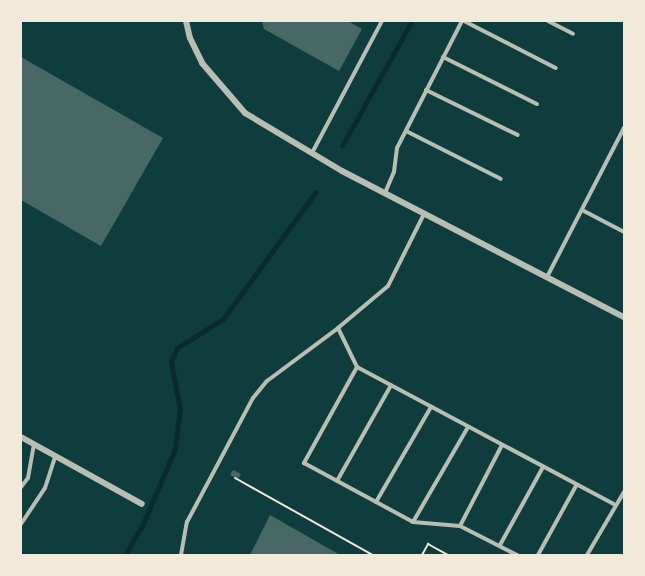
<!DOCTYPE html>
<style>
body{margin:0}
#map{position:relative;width:645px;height:576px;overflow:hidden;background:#0f3d3e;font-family:Signika,sans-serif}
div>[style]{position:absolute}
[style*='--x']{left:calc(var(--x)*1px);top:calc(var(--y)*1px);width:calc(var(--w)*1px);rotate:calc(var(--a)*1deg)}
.stream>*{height:4.5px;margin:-2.25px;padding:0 2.25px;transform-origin:2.25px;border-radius:2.25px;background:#0a2a2b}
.building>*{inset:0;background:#486865}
.path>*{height:2px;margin:-1px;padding:0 1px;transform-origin:1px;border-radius:1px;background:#f1e9da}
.service>*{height:4px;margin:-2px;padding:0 2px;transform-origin:2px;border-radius:2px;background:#b8beb3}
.minor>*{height:6px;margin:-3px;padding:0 3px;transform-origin:3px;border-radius:3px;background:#b8beb3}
span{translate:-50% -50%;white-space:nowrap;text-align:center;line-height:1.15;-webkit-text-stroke:5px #f1e9da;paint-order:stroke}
.frame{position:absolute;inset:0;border:22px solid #f1e9da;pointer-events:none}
</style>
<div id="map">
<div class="stream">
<i style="--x:342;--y:146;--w:143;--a:-60.8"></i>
<i style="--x:125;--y:555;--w:38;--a:-60"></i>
<i style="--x:144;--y:522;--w:79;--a:-67"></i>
<i style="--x:175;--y:449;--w:39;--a:-83"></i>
<i style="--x:180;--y:410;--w:49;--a:-100.6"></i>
<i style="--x:171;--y:362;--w:15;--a:-67"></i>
<i style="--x:177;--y:348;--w:54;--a:-32.2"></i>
<i style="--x:223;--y:319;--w:157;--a:-53.8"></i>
</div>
<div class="building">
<i style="clip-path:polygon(262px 21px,348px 21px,362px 29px,339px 71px,264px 29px)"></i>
<i style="clip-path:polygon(21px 57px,163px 138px,101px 246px,21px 200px)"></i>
<i style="clip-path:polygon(233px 470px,241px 474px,238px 479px,230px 475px)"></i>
<i style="clip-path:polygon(270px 515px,340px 555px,250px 555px)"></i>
</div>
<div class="path">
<i style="--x:235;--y:478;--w:158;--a:29.2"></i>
<i style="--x:422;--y:555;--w:13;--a:-61"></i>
<i style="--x:428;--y:544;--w:23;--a:29"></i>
</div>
<div class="service">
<i style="--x:464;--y:21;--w:103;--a:27.1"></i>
<i style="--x:548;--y:21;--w:28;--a:27"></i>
<i style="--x:443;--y:57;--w:105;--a:26.6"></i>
<i style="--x:426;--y:90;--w:102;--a:26.1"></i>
<i style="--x:406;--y:131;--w:106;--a:26.8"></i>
<i style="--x:312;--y:153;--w:149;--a:-62.1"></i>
<i style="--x:385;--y:193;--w:23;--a:-67"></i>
<i style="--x:394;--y:172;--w:24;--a:-83"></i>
<i style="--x:397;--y:148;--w:143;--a:-62.9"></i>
<i style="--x:582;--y:210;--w:47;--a:27.6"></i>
<i style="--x:424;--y:214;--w:80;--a:116.6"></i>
<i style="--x:388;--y:286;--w:65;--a:140"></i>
<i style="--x:338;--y:328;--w:43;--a:64"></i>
<i style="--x:357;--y:367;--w:291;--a:28.1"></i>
<i style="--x:547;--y:277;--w:168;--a:-62.7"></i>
<i style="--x:357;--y:367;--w:110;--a:118.9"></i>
<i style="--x:304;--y:463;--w:124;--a:28.4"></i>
<i style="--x:413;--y:522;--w:47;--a:4.9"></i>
<i style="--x:460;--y:526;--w:64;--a:27"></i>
<i style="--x:337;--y:481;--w:110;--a:-60.6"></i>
<i style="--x:21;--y:487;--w:11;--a:-52"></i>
<i style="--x:28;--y:478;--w:34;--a:-80"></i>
<i style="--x:376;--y:502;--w:110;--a:-59.9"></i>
<i style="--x:413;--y:522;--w:110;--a:-59.9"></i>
<i style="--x:21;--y:524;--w:43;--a:-56.3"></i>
<i style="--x:45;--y:488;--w:33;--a:-72"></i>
<i style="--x:460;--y:526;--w:91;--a:-62.6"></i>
<i style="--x:500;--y:545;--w:89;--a:-61.1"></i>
<i style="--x:181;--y:555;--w:34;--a:-80"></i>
<i style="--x:187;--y:522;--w:140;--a:-62"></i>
<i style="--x:253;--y:398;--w:22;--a:-51"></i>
<i style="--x:267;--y:381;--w:89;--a:-36.7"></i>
<i style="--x:538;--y:555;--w:79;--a:-61.2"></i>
<i style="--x:587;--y:555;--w:73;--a:-59.6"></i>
</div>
<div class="minor">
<i style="--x:186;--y:21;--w:17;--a:77"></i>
<i style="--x:190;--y:38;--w:28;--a:64"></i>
<i style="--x:202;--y:63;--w:66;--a:49.3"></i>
<i style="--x:245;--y:113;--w:113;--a:30.9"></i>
<i style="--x:342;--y:171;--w:318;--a:27.4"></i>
<i style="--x:21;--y:437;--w:138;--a:29"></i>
</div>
<div class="frame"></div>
</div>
